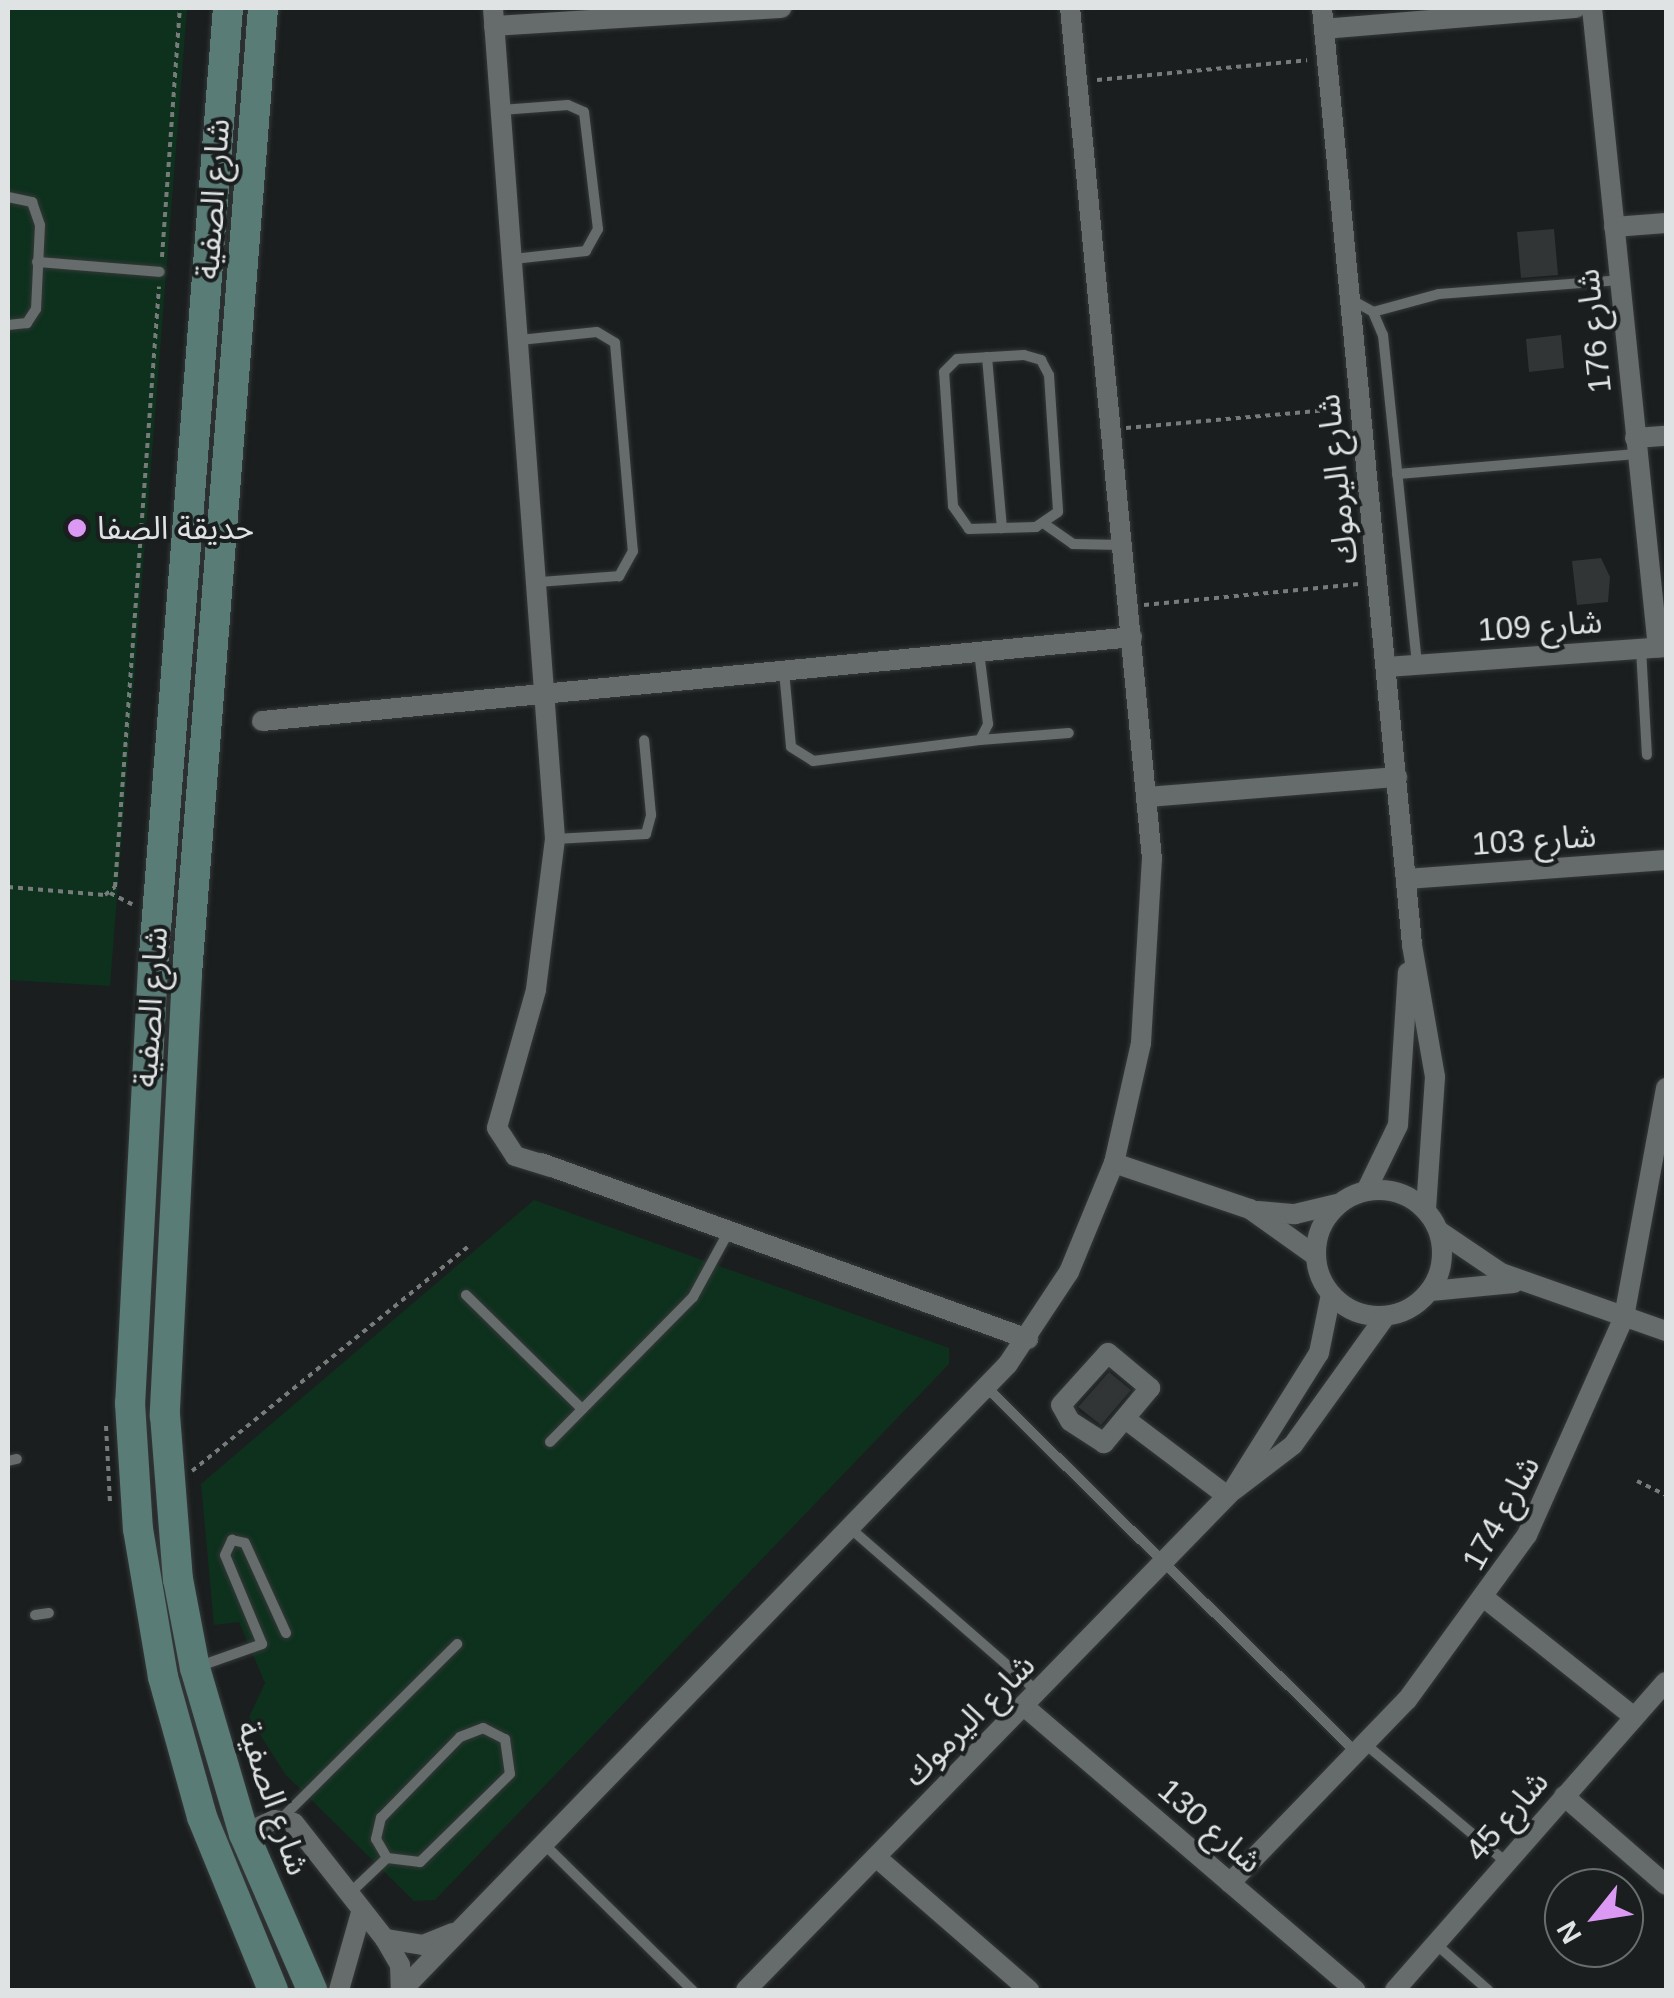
<!DOCTYPE html>
<meta charset="utf-8">
<style>
body{margin:0}
#map{position:relative;width:1674px;height:1998px;overflow:hidden;background:#1a1e1e;font-family:Helvetica,"Noto Sans Arabic",sans-serif}
div>[style]{position:absolute}
[style*='--x']{left:calc(var(--x)*1px);top:calc(var(--y)*1px);width:calc(var(--w)*1px);rotate:calc(var(--a)*1deg)}
.green>*{inset:0;background:#0e311e}
.building>*{inset:0;background:#313536}
.path>*{height:4px;margin-top:-2px;transform-origin:0;background:repeating-linear-gradient(90deg,#777b7b 0 5px,transparent 0 10px)}
.roads{filter:drop-shadow(0 0 2px #353838) drop-shadow(0 0 2px #353838)}
.service>*{height:10px;margin:-5px;padding:0 5px;transform-origin:5px;border-radius:5px;background:#666b6b}
.minor>*{height:20px;margin:-10px;padding:0 10px;transform-origin:10px;border-radius:10px;background:#666b6b}
.minor>.ring{margin:-10px;padding:0;box-sizing:content-box;background:none;border:20px solid #666b6b;border-radius:50%}
.secondary>*{height:30px;margin:-15px;padding:0 15px;transform-origin:15px;border-radius:15px;background:#5a7c76}
.dots>*{width:28px;height:28px;translate:-50% -50%;box-sizing:border-box;border:5px solid #1a1e1e;border-radius:50%}
span{translate:-50% -50%;white-space:nowrap;text-align:center;line-height:1.15;-webkit-text-stroke:8px #1a1e1e;paint-order:stroke}
.street-label{font-size:32px;color:#e0e3e3}
.poi-label{font-size:32px;color:#e0e3e3}
.left{translate:0 -50%;text-align:left}
.frame{position:absolute;inset:0;border:10px solid #e0e3e3;pointer-events:none}
.north{position:absolute;left:1544px;top:1868px;width:100px;height:100px;box-sizing:border-box;background:#1a1e1e;border:2px solid #696d6d;border-radius:50%;rotate:240deg;font-size:28px;font-weight:700;line-height:40px;text-align:center;color:#e0e3e3}
.north::after{content:'';display:block;margin:auto;width:35px;height:45px;background:#dc99f4;clip-path:polygon(50% 0,100% 100%,50% 72%,0 100%)}
</style>
<div id="map">
<div class="green">
<i style="clip-path:polygon(8px 8px,187px 8px,110px 986px,8px 980px)"></i>
<i style="clip-path:polygon(534px 1200px,949px 1348px,949px 1364px,435px 1900px,414px 1901px,285px 1774px,249px 1717px,265px 1683px,239px 1622px,214px 1625px,201px 1484px)"></i>
</div>
<div class="building">
<i style="clip-path:polygon(1554px 229px,1558px 275px,1521px 278px,1517px 232px)"></i>
<i style="clip-path:polygon(1561px 335px,1564px 368px,1529px 372px,1526px 339px)"></i>
<i style="clip-path:polygon(1601px 558px,1610px 577px,1608px 602px,1577px 605px,1572px 561px)"></i>
<i style="clip-path:polygon(1109px 1372px,1131px 1390px,1101px 1425px,1078px 1407px)"></i>
</div>
<div class="path">
<i style="--x:1097;--y:80;--w:211;--a:-5.4"></i>
<i style="--x:162;--y:257;--w:250;--a:-85.9"></i>
<i style="--x:1126;--y:428;--w:216;--a:-5.1"></i>
<i style="--x:1144;--y:605;--w:215;--a:-5.6"></i>
<i style="--x:8;--y:887;--w:97;--a:4.7"></i>
<i style="--x:105;--y:895;--w:13;--a:-39"></i>
<i style="--x:115;--y:887;--w:602;--a:-85.81"></i>
<i style="--x:110;--y:893;--w:25;--a:27"></i>
<i style="--x:106;--y:1426;--w:76;--a:87"></i>
<i style="--x:192;--y:1471;--w:355;--a:-39.1"></i>
<i style="--x:1637;--y:1481;--w:32;--a:26"></i>
</div>
<div class="roads">
<div class="service">
<i style="--x:501;--y:110;--w:67;--a:-4.3"></i>
<i style="--x:568;--y:105;--w:17;--a:24"></i>
<i style="--x:584;--y:112;--w:118;--a:83.2"></i>
<i style="--x:598;--y:229;--w:25;--a:119"></i>
<i style="--x:586;--y:251;--w:73;--a:173.7"></i>
<i style="--x:8;--y:197;--w:25;--a:12"></i>
<i style="--x:32;--y:202;--w:24;--a:71"></i>
<i style="--x:40;--y:225;--w:84;--a:92.7"></i>
<i style="--x:36;--y:309;--w:17;--a:123"></i>
<i style="--x:27;--y:323;--w:19;--a:174"></i>
<i style="--x:37;--y:262;--w:123;--a:4.6"></i>
<i style="--x:1350;--y:299;--w:26;--a:29"></i>
<i style="--x:1373;--y:312;--w:25;--a:67"></i>
<i style="--x:1383;--y:335;--w:331;--a:84.1"></i>
<i style="--x:1373;--y:312;--w:68;--a:-15.3"></i>
<i style="--x:1439;--y:294;--w:181;--a:-4.4"></i>
<i style="--x:520;--y:340;--w:77;--a:-5.9"></i>
<i style="--x:597;--y:332;--w:21;--a:31"></i>
<i style="--x:615;--y:343;--w:209;--a:85.1"></i>
<i style="--x:633;--y:551;--w:29;--a:119"></i>
<i style="--x:619;--y:576;--w:80;--a:175.7"></i>
<i style="--x:1024;--y:355;--w:18;--a:16"></i>
<i style="--x:1041;--y:360;--w:17;--a:62"></i>
<i style="--x:1049;--y:375;--w:137;--a:86.2"></i>
<i style="--x:1058;--y:512;--w:27;--a:146"></i>
<i style="--x:1036;--y:527;--w:67;--a:178.3"></i>
<i style="--x:969;--y:529;--w:28;--a:-125"></i>
<i style="--x:953;--y:506;--w:134;--a:-93.8"></i>
<i style="--x:944;--y:372;--w:18;--a:-45"></i>
<i style="--x:957;--y:359;--w:67;--a:-3.4"></i>
<i style="--x:987;--y:357;--w:172;--a:85"></i>
<i style="--x:1397;--y:474;--w:241;--a:-4.8"></i>
<i style="--x:1046;--y:525;--w:33;--a:35"></i>
<i style="--x:1073;--y:544;--w:49;--a:1.2"></i>
<i style="--x:1641;--y:649;--w:106;--a:86.8"></i>
<i style="--x:784;--y:671;--w:76;--a:84.7"></i>
<i style="--x:791;--y:747;--w:26;--a:32"></i>
<i style="--x:813;--y:761;--w:168;--a:-7.2"></i>
<i style="--x:980;--y:740;--w:18;--a:-63"></i>
<i style="--x:988;--y:724;--w:73;--a:-97.1"></i>
<i style="--x:980;--y:740;--w:89;--a:-4.5"></i>
<i style="--x:555;--y:839;--w:91;--a:-3.1"></i>
<i style="--x:646;--y:834;--w:20;--a:-75"></i>
<i style="--x:651;--y:815;--w:75;--a:-95.3"></i>
<i style="--x:466;--y:1295;--w:163;--a:44.5"></i>
<i style="--x:987;--y:1388;--w:518;--a:44.61"></i>
<i style="--x:550;--y:1442;--w:204;--a:-45.4"></i>
<i style="--x:693;--y:1297;--w:75;--a:-61.4"></i>
<i style="--x:8;--y:1461;--w:9;--a:-13"></i>
<i style="--x:850;--y:1528;--w:249;--a:41.1"></i>
<i style="--x:35;--y:1615;--w:14;--a:-8"></i>
<i style="--x:200;--y:1666;--w:66;--a:-19.5"></i>
<i style="--x:262;--y:1644;--w:96;--a:-112.6"></i>
<i style="--x:225;--y:1555;--w:17;--a:-65"></i>
<i style="--x:232;--y:1540;--w:13;--a:13"></i>
<i style="--x:245;--y:1543;--w:99;--a:65.5"></i>
<i style="--x:483;--y:1728;--w:25;--a:27"></i>
<i style="--x:505;--y:1739;--w:35;--a:82"></i>
<i style="--x:510;--y:1774;--w:126;--a:135.6"></i>
<i style="--x:420;--y:1862;--w:33;--a:-173"></i>
<i style="--x:387;--y:1858;--w:22;--a:-120"></i>
<i style="--x:376;--y:1839;--w:22;--a:-77"></i>
<i style="--x:381;--y:1818;--w:113;--a:-45.7"></i>
<i style="--x:460;--y:1737;--w:25;--a:-21"></i>
<i style="--x:1364;--y:1743;--w:187;--a:40"></i>
<i style="--x:282;--y:1818;--w:247;--a:-44.8"></i>
<i style="--x:542;--y:1842;--w:211;--a:44.6"></i>
<i style="--x:350;--y:1893;--w:51;--a:-43.4"></i>
<i style="--x:1436;--y:1944;--w:69;--a:41.5"></i>
</div>
<div class="minor">
<i style="--x:493;--y:8;--w:833;--a:85.73"></i>
<i style="--x:555;--y:839;--w:152;--a:97.2"></i>
<i style="--x:536;--y:990;--w:143;--a:105.8"></i>
<i style="--x:497;--y:1128;--w:33;--a:57"></i>
<i style="--x:515;--y:1156;--w:38;--a:17"></i>
<i style="--x:1322;--y:8;--w:941;--a:84.51"></i>
<i style="--x:1412;--y:945;--w:134;--a:80.1"></i>
<i style="--x:1435;--y:1077;--w:133;--a:93.9"></i>
<i style="--x:1592;--y:8;--w:643;--a:84.11"></i>
<i style="--x:494;--y:26;--w:288;--a:-3.6"></i>
<i style="--x:1324;--y:29;--w:253;--a:-4.8"></i>
<i style="--x:1614;--y:227;--w:52;--a:-4.4"></i>
<i style="--x:1635;--y:438;--w:31;--a:-4"></i>
<i style="--x:1386;--y:667;--w:281;--a:-4.1"></i>
<i style="--x:262;--y:721;--w:874;--a:-5.51"></i>
<i style="--x:1148;--y:797;--w:250;--a:-4.6"></i>
<i style="--x:1406;--y:879;--w:261;--a:-4.2"></i>
<i style="--x:541;--y:1163;--w:518;--a:19.87"></i>
<i style="--x:1114;--y:1163;--w:144;--a:18.7"></i>
<i style="--x:1250;--y:1209;--w:81;--a:35.5"></i>
<i class="ring" style="left:1316px;top:1190px;width:106px;height:106px"></i>
<i style="--x:1366;--y:1191;--w:73;--a:-64.1"></i>
<i style="--x:1398;--y:1125;--w:153;--a:-86.3"></i>
<i style="--x:1258;--y:1211;--w:37;--a:5"></i>
<i style="--x:1295;--y:1214;--w:43;--a:-13.4"></i>
<i style="--x:1439;--y:1231;--w:75;--a:34.1"></i>
<i style="--x:1501;--y:1273;--w:175;--a:19.4"></i>
<i style="--x:1431;--y:1291;--w:83;--a:-5.5"></i>
<i style="--x:1108;--y:1353;--w:55;--a:39.8"></i>
<i style="--x:1150;--y:1388;--w:72;--a:129.9"></i>
<i style="--x:1104;--y:1443;--w:40;--a:-147.1"></i>
<i style="--x:1070;--y:1421;--w:18;--a:-119"></i>
<i style="--x:1061;--y:1405;--w:70;--a:-47.9"></i>
<i style="--x:1128;--y:1421;--w:124;--a:37.1"></i>
<i style="--x:1234;--y:1490;--w:74;--a:-37.3"></i>
<i style="--x:1293;--y:1445;--w:158;--a:-54.3"></i>
<i style="--x:1487;--y:1600;--w:188;--a:38.5"></i>
<i style="--x:1025;--y:1707;--w:435;--a:40.6"></i>
<i style="--x:1564;--y:1796;--w:135;--a:41.1"></i>
<i style="--x:244;--y:1834;--w:33;--a:-25"></i>
<i style="--x:274;--y:1820;--w:20;--a:9"></i>
<i style="--x:294;--y:1823;--w:147;--a:51.9"></i>
<i style="--x:385;--y:1939;--w:30;--a:60"></i>
<i style="--x:400;--y:1965;--w:25;--a:88"></i>
<i style="--x:876;--y:1857;--w:203;--a:41"></i>
<i style="--x:1230;--y:1883;--w:255;--a:-46"></i>
<i style="--x:1407;--y:1700;--w:204;--a:-54"></i>
<i style="--x:1527;--y:1535;--w:239;--a:-66"></i>
<i style="--x:1624;--y:1317;--w:233;--a:-79.6"></i>
<i style="--x:385;--y:1939;--w:38;--a:9"></i>
<i style="--x:423;--y:1945;--w:32;--a:-22"></i>
<i style="--x:339;--y:1990;--w:80;--a:-74.1"></i>
<i style="--x:402;--y:1990;--w:871;--a:-45.93"></i>
<i style="--x:1008;--y:1364;--w:110;--a:-56.5"></i>
<i style="--x:1069;--y:1272;--w:118;--a:-67.6"></i>
<i style="--x:1114;--y:1163;--w:123;--a:-77.3"></i>
<i style="--x:1141;--y:1043;--w:184;--a:-86.6"></i>
<i style="--x:1152;--y:859;--w:855;--a:-95.5"></i>
<i style="--x:746;--y:1990;--w:698;--a:-45.75"></i>
<i style="--x:1233;--y:1490;--w:162;--a:-57.9"></i>
<i style="--x:1319;--y:1353;--w:60;--a:-78.5"></i>
<i style="--x:1395;--y:1990;--w:410;--a:-48.7"></i>
</div>
<div class="secondary">
<i style="--x:228;--y:8;--w:962;--a:94.47"></i>
<i style="--x:153;--y:967;--w:437;--a:93"></i>
<i style="--x:130;--y:1403;--w:126;--a:86.4"></i>
<i style="--x:138;--y:1529;--w:150;--a:80.4"></i>
<i style="--x:163;--y:1677;--w:145;--a:74.4"></i>
<i style="--x:202;--y:1817;--w:187;--a:67.7"></i>
<i style="--x:263;--y:8;--w:969;--a:94.5"></i>
<i style="--x:187;--y:974;--w:442;--a:92.9"></i>
<i style="--x:165;--y:1415;--w:165;--a:85.5"></i>
<i style="--x:178;--y:1579;--w:91;--a:79.2"></i>
<i style="--x:195;--y:1668;--w:173;--a:73.6"></i>
<i style="--x:244;--y:1834;--w:170;--a:66.4"></i>
</div>
</div>
<div class="dots">
<i style="left:77px;top:528px;background:#dc99f4"></i>
</div>
<div class="street-label">
<span style="left:213px;top:199px;rotate:-86deg">شارع الصفية</span>
<span style="left:1594px;top:331px;rotate:-96deg">شارع 176</span>
<span style="left:1337px;top:479px;rotate:-96deg">شارع اليرموك</span>
<span style="left:1540px;top:626px;rotate:-4deg">شارع 109</span>
<span style="left:1534px;top:840px;rotate:-4deg">شارع 103</span>
<span style="left:151px;top:1007px;rotate:-86deg">شارع الصفية</span>
<span style="left:1501px;top:1513px;rotate:-61deg">شارع 174</span>
<span style="left:969px;top:1720px;rotate:-45deg">شارع اليرموك</span>
<span style="left:273px;top:1798px;rotate:71deg">شارع الصفية</span>
<span style="left:1507px;top:1816px;rotate:-49deg">شارع 45</span>
<span style="left:1210px;top:1826px;rotate:41deg">شارع 130</span>
</div>
<div class="poi-label">
<span class="left" style="left:97px;top:528px">حديقة الصفا</span>
</div>
<div class="frame"></div>
<div class="north">N</div>
</div>
